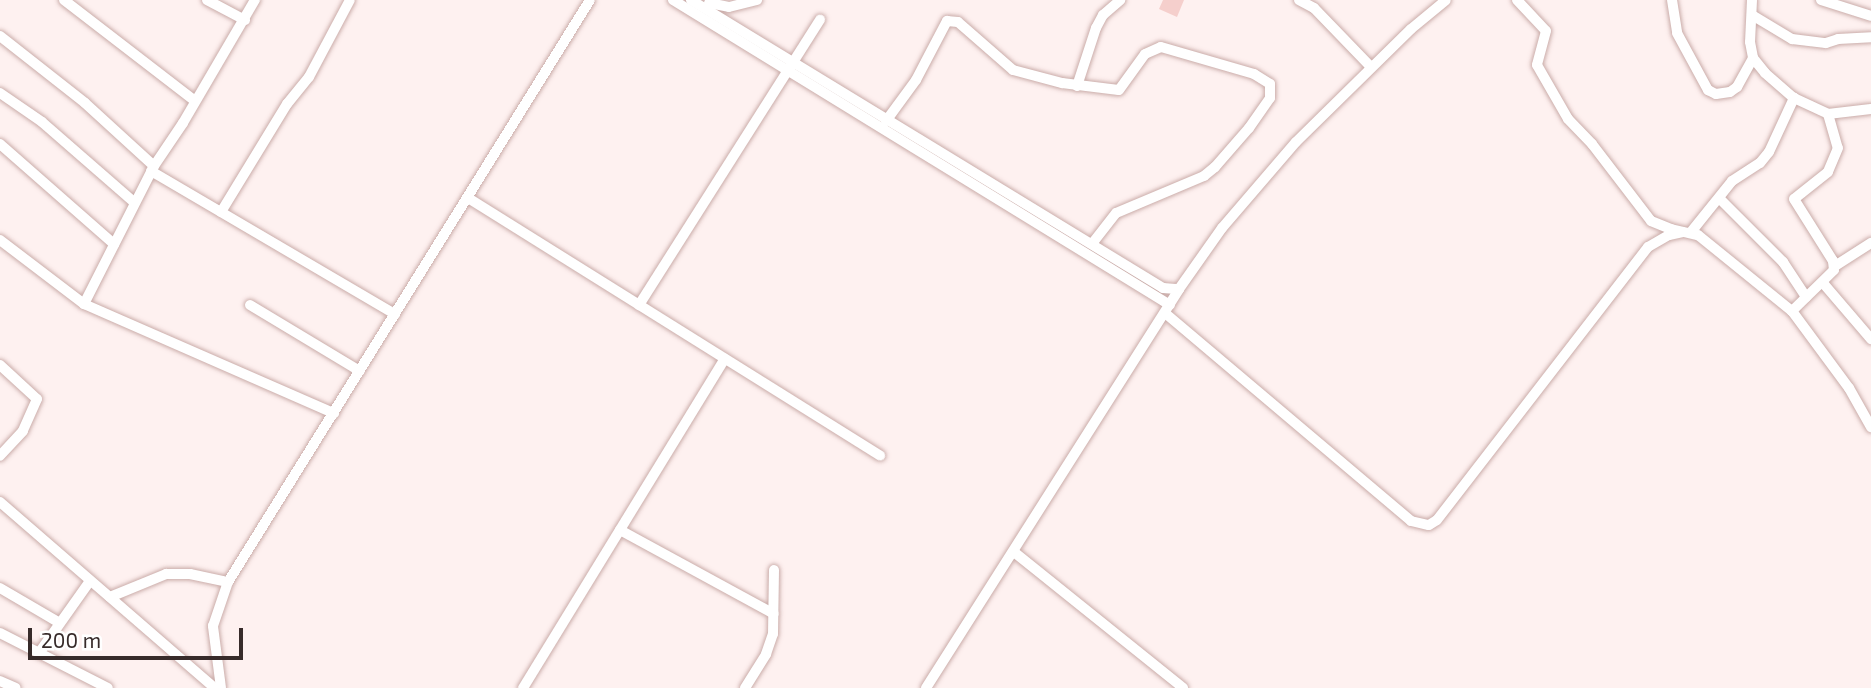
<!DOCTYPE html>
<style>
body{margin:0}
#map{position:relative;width:1871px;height:688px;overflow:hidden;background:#fef1f0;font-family:"Exo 2",sans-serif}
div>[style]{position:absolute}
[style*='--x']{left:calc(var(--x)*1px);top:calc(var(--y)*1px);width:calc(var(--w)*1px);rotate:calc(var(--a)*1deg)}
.green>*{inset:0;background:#f5cfcc}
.roads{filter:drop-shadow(0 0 2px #caaca9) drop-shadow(0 0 2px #caaca9)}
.minor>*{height:10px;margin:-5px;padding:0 5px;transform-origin:5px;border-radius:5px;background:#fff}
span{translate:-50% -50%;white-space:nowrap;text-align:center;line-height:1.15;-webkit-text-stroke:7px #fff;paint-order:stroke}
.scale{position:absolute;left:28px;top:628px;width:215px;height:32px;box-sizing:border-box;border:4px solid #372b2a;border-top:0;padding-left:9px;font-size:21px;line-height:24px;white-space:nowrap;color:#372b2a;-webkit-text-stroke:5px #fff;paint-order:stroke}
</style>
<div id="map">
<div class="green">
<i style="clip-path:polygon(1163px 0,1184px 0,1177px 17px,1159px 9px)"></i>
</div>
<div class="roads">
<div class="minor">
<i style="--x:64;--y:0;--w:165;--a:37.6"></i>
<i style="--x:207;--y:0;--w:43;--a:27.8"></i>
<i style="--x:673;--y:0;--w:583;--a:31.54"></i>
<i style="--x:691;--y:0;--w:553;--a:31.39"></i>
<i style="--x:1163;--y:288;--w:16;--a:4"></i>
<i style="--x:1299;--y:0;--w:17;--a:28"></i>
<i style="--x:1314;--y:8;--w:82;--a:46"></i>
<i style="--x:1517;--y:0;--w:42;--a:46.9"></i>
<i style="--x:1546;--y:31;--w:35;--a:105"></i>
<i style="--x:1537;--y:65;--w:62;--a:60.1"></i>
<i style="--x:1568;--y:119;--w:35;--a:46"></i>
<i style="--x:1592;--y:144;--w:97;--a:52.5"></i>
<i style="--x:1651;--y:221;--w:22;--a:22"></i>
<i style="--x:1671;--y:229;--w:28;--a:13"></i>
<i style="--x:1698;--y:235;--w:121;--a:39"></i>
<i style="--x:1792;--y:311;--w:96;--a:53.5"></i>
<i style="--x:1849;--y:388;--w:45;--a:60.6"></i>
<i style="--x:1672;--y:0;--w:33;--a:81"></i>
<i style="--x:1677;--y:33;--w:65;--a:61.5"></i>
<i style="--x:1708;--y:90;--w:9;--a:27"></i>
<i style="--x:1716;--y:94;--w:14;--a:-8"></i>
<i style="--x:1730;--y:92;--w:9;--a:-36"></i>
<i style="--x:1737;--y:87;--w:33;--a:-61"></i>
<i style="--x:1752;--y:0;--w:42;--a:92.7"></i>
<i style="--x:1750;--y:42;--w:16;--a:79"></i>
<i style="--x:1753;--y:58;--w:19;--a:51"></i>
<i style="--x:1765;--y:73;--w:38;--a:41"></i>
<i style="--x:1794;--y:98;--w:38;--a:25"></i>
<i style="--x:1828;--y:114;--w:35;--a:74"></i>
<i style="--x:1838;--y:148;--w:26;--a:113"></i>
<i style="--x:1828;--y:172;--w:43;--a:141.5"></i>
<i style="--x:1794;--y:199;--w:73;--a:57.8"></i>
<i style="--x:1833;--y:261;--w:9;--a:84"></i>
<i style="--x:1834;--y:270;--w:59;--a:135.7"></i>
<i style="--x:1821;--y:0;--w:52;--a:17.7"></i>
<i style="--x:709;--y:3;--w:20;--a:11"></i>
<i style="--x:729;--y:7;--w:29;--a:-14"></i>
<i style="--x:1752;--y:15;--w:47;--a:31"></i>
<i style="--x:1792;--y:39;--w:34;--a:7"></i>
<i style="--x:1826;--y:43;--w:13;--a:-18"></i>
<i style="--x:1838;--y:39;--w:33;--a:-3"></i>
<i style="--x:0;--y:36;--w:108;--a:38.2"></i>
<i style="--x:85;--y:103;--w:93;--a:42.4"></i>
<i style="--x:1077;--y:86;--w:61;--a:-71.9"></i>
<i style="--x:1096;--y:28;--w:15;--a:-62"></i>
<i style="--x:1103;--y:15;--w:23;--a:-41"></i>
<i style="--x:0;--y:93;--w:51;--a:34.6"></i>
<i style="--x:42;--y:122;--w:123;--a:41.1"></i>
<i style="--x:1828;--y:114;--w:43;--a:-6.6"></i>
<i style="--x:886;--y:121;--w:51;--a:-53.8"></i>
<i style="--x:916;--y:80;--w:67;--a:-62.3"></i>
<i style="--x:947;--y:21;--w:11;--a:5"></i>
<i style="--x:958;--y:22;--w:73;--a:41.1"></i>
<i style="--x:1013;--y:70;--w:51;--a:14.9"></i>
<i style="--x:1062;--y:83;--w:57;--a:7"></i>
<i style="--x:1119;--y:90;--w:44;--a:-54.2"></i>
<i style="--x:1145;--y:54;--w:17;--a:-24"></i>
<i style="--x:1161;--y:47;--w:97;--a:16.2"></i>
<i style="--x:1254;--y:74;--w:19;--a:32"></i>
<i style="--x:1270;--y:84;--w:14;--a:90"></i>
<i style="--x:1270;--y:98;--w:37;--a:125"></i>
<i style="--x:1249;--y:128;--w:52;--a:131.1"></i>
<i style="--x:1215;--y:167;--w:14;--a:141"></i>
<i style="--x:1204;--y:176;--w:95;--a:157.2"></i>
<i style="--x:1116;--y:213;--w:39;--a:128"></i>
<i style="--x:0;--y:144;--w:152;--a:41.3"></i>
<i style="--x:151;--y:171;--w:283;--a:30.4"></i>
<i style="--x:468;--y:198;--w:486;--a:32"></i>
<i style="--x:1719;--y:198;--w:91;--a:45"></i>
<i style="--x:1783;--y:262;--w:42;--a:56.7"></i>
<i style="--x:221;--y:212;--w:127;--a:-58.6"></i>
<i style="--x:287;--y:104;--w:35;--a:-51"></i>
<i style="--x:309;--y:77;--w:87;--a:-62"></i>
<i style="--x:1691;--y:232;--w:65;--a:-51.2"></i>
<i style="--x:1732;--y:181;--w:33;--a:-33"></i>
<i style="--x:1760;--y:163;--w:14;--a:-51"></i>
<i style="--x:1769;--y:152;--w:60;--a:-65.2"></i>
<i style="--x:0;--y:240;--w:106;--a:37.3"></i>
<i style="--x:84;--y:304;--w:273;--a:23.6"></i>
<i style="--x:1835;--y:266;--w:43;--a:-32.6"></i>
<i style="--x:1823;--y:283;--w:74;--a:49.4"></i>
<i style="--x:84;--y:304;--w:155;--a:-63.1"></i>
<i style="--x:154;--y:166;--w:52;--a:-56"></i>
<i style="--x:183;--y:123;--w:143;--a:-59.7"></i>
<i style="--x:250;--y:305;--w:128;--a:31"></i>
<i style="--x:639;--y:305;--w:338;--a:-57.6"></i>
<i style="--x:1165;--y:313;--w:322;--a:40.2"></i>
<i style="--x:1411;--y:521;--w:18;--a:13"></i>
<i style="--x:1429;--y:525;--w:9;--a:-32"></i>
<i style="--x:1437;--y:520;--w:345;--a:-52.3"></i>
<i style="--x:1648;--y:247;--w:24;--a:-30"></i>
<i style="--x:1669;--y:235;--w:14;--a:-12"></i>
<i style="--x:0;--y:365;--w:50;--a:42.6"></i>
<i style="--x:37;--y:399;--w:35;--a:114"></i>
<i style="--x:23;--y:431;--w:34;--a:133"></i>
<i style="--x:0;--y:502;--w:284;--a:40.9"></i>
<i style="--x:620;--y:530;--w:175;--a:28.6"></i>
<i style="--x:1014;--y:552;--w:217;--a:38.8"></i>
<i style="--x:0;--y:588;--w:69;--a:30.3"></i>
<i style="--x:110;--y:597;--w:61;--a:-22.3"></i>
<i style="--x:166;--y:574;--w:24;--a:0"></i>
<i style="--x:190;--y:574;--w:39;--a:12"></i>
<i style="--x:0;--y:633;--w:121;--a:27"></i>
<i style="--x:39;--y:653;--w:88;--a:-54.7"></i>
<i style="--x:0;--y:681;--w:17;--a:24"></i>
<i style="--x:221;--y:688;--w:63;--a:-97.4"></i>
<i style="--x:213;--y:626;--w:46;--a:-71.2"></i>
<i style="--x:228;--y:582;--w:685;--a:-58.12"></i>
<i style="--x:523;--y:688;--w:386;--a:-58.5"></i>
<i style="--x:745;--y:688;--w:40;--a:-58"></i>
<i style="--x:766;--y:654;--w:21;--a:-71"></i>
<i style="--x:773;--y:634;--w:64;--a:-89.1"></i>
<i style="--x:926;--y:688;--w:472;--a:-57.6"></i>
<i style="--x:1179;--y:289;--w:75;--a:-54.8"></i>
<i style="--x:1222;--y:228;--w:113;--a:-49.3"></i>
<i style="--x:1296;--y:142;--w:161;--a:-44.5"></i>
<i style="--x:1411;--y:29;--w:45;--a:-39.6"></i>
</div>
</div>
<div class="scale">200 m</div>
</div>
